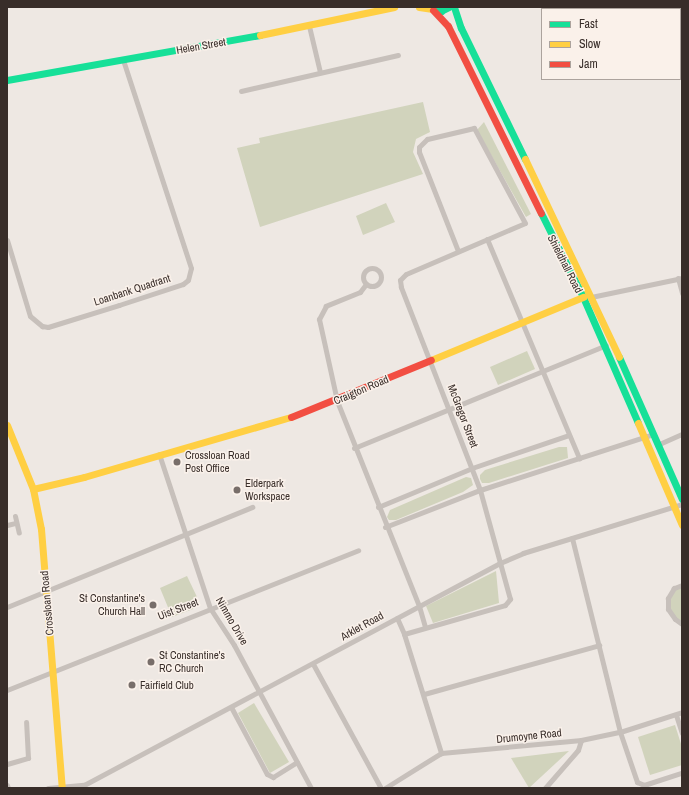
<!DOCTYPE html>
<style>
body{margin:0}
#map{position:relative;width:689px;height:795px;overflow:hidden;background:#eee8e3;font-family:"Archivo Narrow",sans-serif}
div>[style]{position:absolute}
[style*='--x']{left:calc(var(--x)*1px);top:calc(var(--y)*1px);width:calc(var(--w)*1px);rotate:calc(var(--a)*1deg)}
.green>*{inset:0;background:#d1d3bc}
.street>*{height:5px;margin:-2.5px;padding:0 2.5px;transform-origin:2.5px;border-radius:2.5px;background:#c7c0bb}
.street>.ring{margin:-2.5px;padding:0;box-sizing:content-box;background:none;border:5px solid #c7c0bb;border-radius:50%}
.fast>*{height:7px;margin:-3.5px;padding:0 3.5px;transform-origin:3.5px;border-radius:3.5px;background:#16e098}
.slow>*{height:7px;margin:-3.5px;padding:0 3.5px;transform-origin:3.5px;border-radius:3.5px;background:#ffcf43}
.jam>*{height:7px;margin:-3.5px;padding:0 3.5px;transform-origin:3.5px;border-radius:3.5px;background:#f24e42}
.dots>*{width:11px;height:11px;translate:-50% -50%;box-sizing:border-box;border:2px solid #faf1ea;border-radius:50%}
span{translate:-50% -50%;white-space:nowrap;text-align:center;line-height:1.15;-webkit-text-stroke:3px #faf1ea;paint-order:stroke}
.street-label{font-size:11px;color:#382d29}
.poi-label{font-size:11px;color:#382d29}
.left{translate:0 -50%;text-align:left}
.right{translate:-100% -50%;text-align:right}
.frame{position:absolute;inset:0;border:8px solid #382d29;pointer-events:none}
.legend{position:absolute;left:541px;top:8px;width:140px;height:72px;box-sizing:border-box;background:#faf1ea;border:1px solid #aca39d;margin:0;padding:5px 7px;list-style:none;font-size:12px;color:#382d29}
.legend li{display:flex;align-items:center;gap:8px;height:20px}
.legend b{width:20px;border:1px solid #aca39d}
</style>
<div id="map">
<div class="green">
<i style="clip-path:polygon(423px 102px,430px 132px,416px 139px,413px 152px,423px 174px,260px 227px,237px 148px,260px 143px,259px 138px)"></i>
<i style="clip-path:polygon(484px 122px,531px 214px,526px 217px,477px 130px)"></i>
<i style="clip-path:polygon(386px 203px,395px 222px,363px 235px,356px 216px)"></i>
<i style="clip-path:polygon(527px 351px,535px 369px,498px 385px,490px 367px)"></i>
<i style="clip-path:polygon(559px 447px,567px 447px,568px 458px,489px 483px,482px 483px,480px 479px,480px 475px,485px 470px)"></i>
<i style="clip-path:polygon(466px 477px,471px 478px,473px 485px,463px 492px,396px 520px,389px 520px,387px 517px,390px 510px)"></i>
<i style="clip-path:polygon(496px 571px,499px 603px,433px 623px,426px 606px)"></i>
<i style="clip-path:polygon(187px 576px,197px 597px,193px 609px,172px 617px,160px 588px)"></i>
<i style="clip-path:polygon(682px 585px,682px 624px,668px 609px,668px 598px,674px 588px)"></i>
<i style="clip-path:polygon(254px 703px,289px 762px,270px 773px,238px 713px)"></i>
<i style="clip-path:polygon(675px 725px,682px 747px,682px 765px,650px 775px,638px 737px)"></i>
<i style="clip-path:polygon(569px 751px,529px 788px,511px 758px)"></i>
</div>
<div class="street">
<i style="--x:309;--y:26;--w:47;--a:76.6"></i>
<i style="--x:241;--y:91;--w:161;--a:-12.9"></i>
<i style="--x:487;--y:239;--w:238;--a:67.2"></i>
<i style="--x:7;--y:240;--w:79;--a:73.2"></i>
<i style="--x:30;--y:316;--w:16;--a:40"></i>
<i style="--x:42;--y:326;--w:6;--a:9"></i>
<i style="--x:48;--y:327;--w:74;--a:-17.2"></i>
<i style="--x:119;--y:305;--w:67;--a:-18.2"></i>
<i style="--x:183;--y:284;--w:6;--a:-39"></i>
<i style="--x:188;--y:280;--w:12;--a:-76"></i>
<i style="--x:191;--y:268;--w:219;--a:-108.1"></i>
<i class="ring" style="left:363px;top:268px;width:13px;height:13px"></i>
<i style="--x:678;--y:278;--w:16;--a:75"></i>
<i style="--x:366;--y:284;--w:10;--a:127"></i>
<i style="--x:360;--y:292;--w:37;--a:158"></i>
<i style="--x:326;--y:306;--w:15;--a:118"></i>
<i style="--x:319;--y:319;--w:84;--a:77.6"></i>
<i style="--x:337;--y:401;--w:221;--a:68.2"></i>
<i style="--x:419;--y:606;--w:22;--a:74"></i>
<i style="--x:591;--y:297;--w:93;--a:-11.8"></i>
<i style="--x:657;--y:445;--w:27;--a:-24"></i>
<i style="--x:354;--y:448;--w:272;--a:-22.2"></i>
<i style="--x:159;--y:454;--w:162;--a:71.7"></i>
<i style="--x:210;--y:608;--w:44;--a:57"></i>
<i style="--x:234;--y:645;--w:162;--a:61.7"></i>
<i style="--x:378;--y:507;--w:102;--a:-22.5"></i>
<i style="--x:472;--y:468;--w:102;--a:-18.8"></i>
<i style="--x:15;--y:516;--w:17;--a:77"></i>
<i style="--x:7;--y:525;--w:8;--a:-14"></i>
<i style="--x:385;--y:527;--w:102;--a:-21.3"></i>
<i style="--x:480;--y:490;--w:182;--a:-17.9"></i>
<i style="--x:572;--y:538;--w:200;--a:76.1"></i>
<i style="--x:620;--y:732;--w:53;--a:71.2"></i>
<i style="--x:637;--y:782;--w:8;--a:23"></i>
<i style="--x:644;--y:785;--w:40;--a:-18"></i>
<i style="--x:682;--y:585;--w:9;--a:159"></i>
<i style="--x:674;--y:588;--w:12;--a:121"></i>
<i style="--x:668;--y:598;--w:11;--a:90"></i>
<i style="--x:668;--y:609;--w:12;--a:55"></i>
<i style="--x:675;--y:619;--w:9;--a:36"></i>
<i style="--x:7;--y:607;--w:265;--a:-22.2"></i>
<i style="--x:397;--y:618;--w:17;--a:66"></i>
<i style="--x:404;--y:634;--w:125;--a:72.7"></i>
<i style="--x:404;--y:634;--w:105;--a:-16"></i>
<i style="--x:505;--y:605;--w:8;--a:-50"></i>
<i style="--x:510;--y:599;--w:113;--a:-105.4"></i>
<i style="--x:480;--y:490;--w:218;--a:-111.3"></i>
<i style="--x:401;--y:287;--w:7;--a:-98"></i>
<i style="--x:400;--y:280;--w:8;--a:-45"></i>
<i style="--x:406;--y:274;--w:129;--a:-23.2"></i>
<i style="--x:525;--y:223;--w:108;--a:-118.2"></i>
<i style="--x:474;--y:128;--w:48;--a:166.8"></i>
<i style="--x:427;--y:139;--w:11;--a:135"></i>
<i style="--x:419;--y:147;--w:5;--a:90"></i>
<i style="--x:419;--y:152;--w:106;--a:68.5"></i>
<i style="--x:313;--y:664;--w:141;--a:61.3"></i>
<i style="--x:7;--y:690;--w:378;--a:-21.7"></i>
<i style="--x:424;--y:694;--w:182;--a:-15.6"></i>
<i style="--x:231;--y:707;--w:76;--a:61.8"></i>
<i style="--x:267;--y:774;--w:7;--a:27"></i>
<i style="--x:273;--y:777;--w:28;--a:-32"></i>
<i style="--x:676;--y:715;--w:19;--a:72"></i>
<i style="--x:7;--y:764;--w:22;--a:-16"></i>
<i style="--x:28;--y:758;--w:36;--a:-93"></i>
<i style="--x:7;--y:785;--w:3;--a:72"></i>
<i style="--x:48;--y:788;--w:36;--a:-5"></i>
<i style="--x:84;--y:785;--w:472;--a:-28.1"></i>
<i style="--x:500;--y:563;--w:25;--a:-23"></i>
<i style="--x:523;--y:553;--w:166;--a:-17.1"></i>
<i style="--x:385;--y:788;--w:66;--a:-32"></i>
<i style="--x:441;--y:753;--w:141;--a:-5.3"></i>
<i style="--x:581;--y:740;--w:40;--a:-12"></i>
<i style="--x:620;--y:732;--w:65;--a:-17.9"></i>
<i style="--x:545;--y:788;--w:50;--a:-49"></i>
<i style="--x:578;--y:750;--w:10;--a:-73"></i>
</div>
<div class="fast">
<i style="--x:428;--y:7;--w:14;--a:17"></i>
<i style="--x:441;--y:11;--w:9;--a:-27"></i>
<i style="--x:454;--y:7;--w:22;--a:72"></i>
<i style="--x:461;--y:28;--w:146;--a:64"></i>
<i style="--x:7;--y:80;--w:257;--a:-10.1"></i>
<i style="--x:541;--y:213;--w:94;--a:63.4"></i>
<i style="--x:583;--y:297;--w:137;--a:66.4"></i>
<i style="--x:619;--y:357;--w:155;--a:66.1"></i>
</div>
<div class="slow">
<i style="--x:419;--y:7;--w:12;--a:9"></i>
<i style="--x:260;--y:35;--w:137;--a:-11.8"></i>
<i style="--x:525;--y:159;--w:219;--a:64.6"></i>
<i style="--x:431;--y:360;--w:165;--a:-22.5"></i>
<i style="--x:638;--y:423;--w:111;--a:66.7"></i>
<i style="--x:7;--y:425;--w:69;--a:67.9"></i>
<i style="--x:33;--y:489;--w:41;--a:78.7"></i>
<i style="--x:41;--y:529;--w:260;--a:85.4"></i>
<i style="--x:33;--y:489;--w:52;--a:-13.2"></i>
<i style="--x:84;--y:477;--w:216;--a:-16.2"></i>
</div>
<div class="jam">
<i style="--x:433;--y:10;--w:22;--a:47"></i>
<i style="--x:448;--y:26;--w:209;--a:63.6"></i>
<i style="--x:291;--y:417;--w:151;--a:-22.2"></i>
</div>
<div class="dots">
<i style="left:177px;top:462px;background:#786e6a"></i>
<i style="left:237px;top:490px;background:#786e6a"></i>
<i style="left:153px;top:605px;background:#786e6a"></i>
<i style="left:151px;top:662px;background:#786e6a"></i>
<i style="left:132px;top:685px;background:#786e6a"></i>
</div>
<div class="street-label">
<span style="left:201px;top:46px;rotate:-10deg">Helen Street</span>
<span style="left:565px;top:264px;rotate:63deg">Shieldhall Road</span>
<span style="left:132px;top:290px;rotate:-18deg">Loanbank Quadrant</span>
<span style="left:361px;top:390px;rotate:-23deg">Craigton Road</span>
<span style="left:463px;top:416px;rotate:69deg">McGregor Street</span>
<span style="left:47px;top:603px;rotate:-95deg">Crossloan Road</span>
<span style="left:178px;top:609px;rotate:-21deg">Uist Street</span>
<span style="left:232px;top:621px;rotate:60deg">Nimmo Drive</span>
<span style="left:362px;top:626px;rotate:-29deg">Arklet Road</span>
<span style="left:529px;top:736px;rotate:-6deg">Drumoyne Road</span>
</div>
<div class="poi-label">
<span class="left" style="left:185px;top:462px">Crossloan Road<br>Post Office</span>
<span class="left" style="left:245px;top:490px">Elderpark<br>Workspace</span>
<span class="right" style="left:145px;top:605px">St Constantine's<br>Church Hall</span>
<span class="left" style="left:159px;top:662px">St Constantine's<br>RC Church</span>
<span class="left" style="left:140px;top:685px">Fairfield Club</span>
</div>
<div class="frame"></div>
<ul class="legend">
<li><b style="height:5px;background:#16e098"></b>Fast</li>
<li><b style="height:5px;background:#ffcf43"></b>Slow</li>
<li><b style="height:5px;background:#f24e42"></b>Jam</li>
</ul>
</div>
